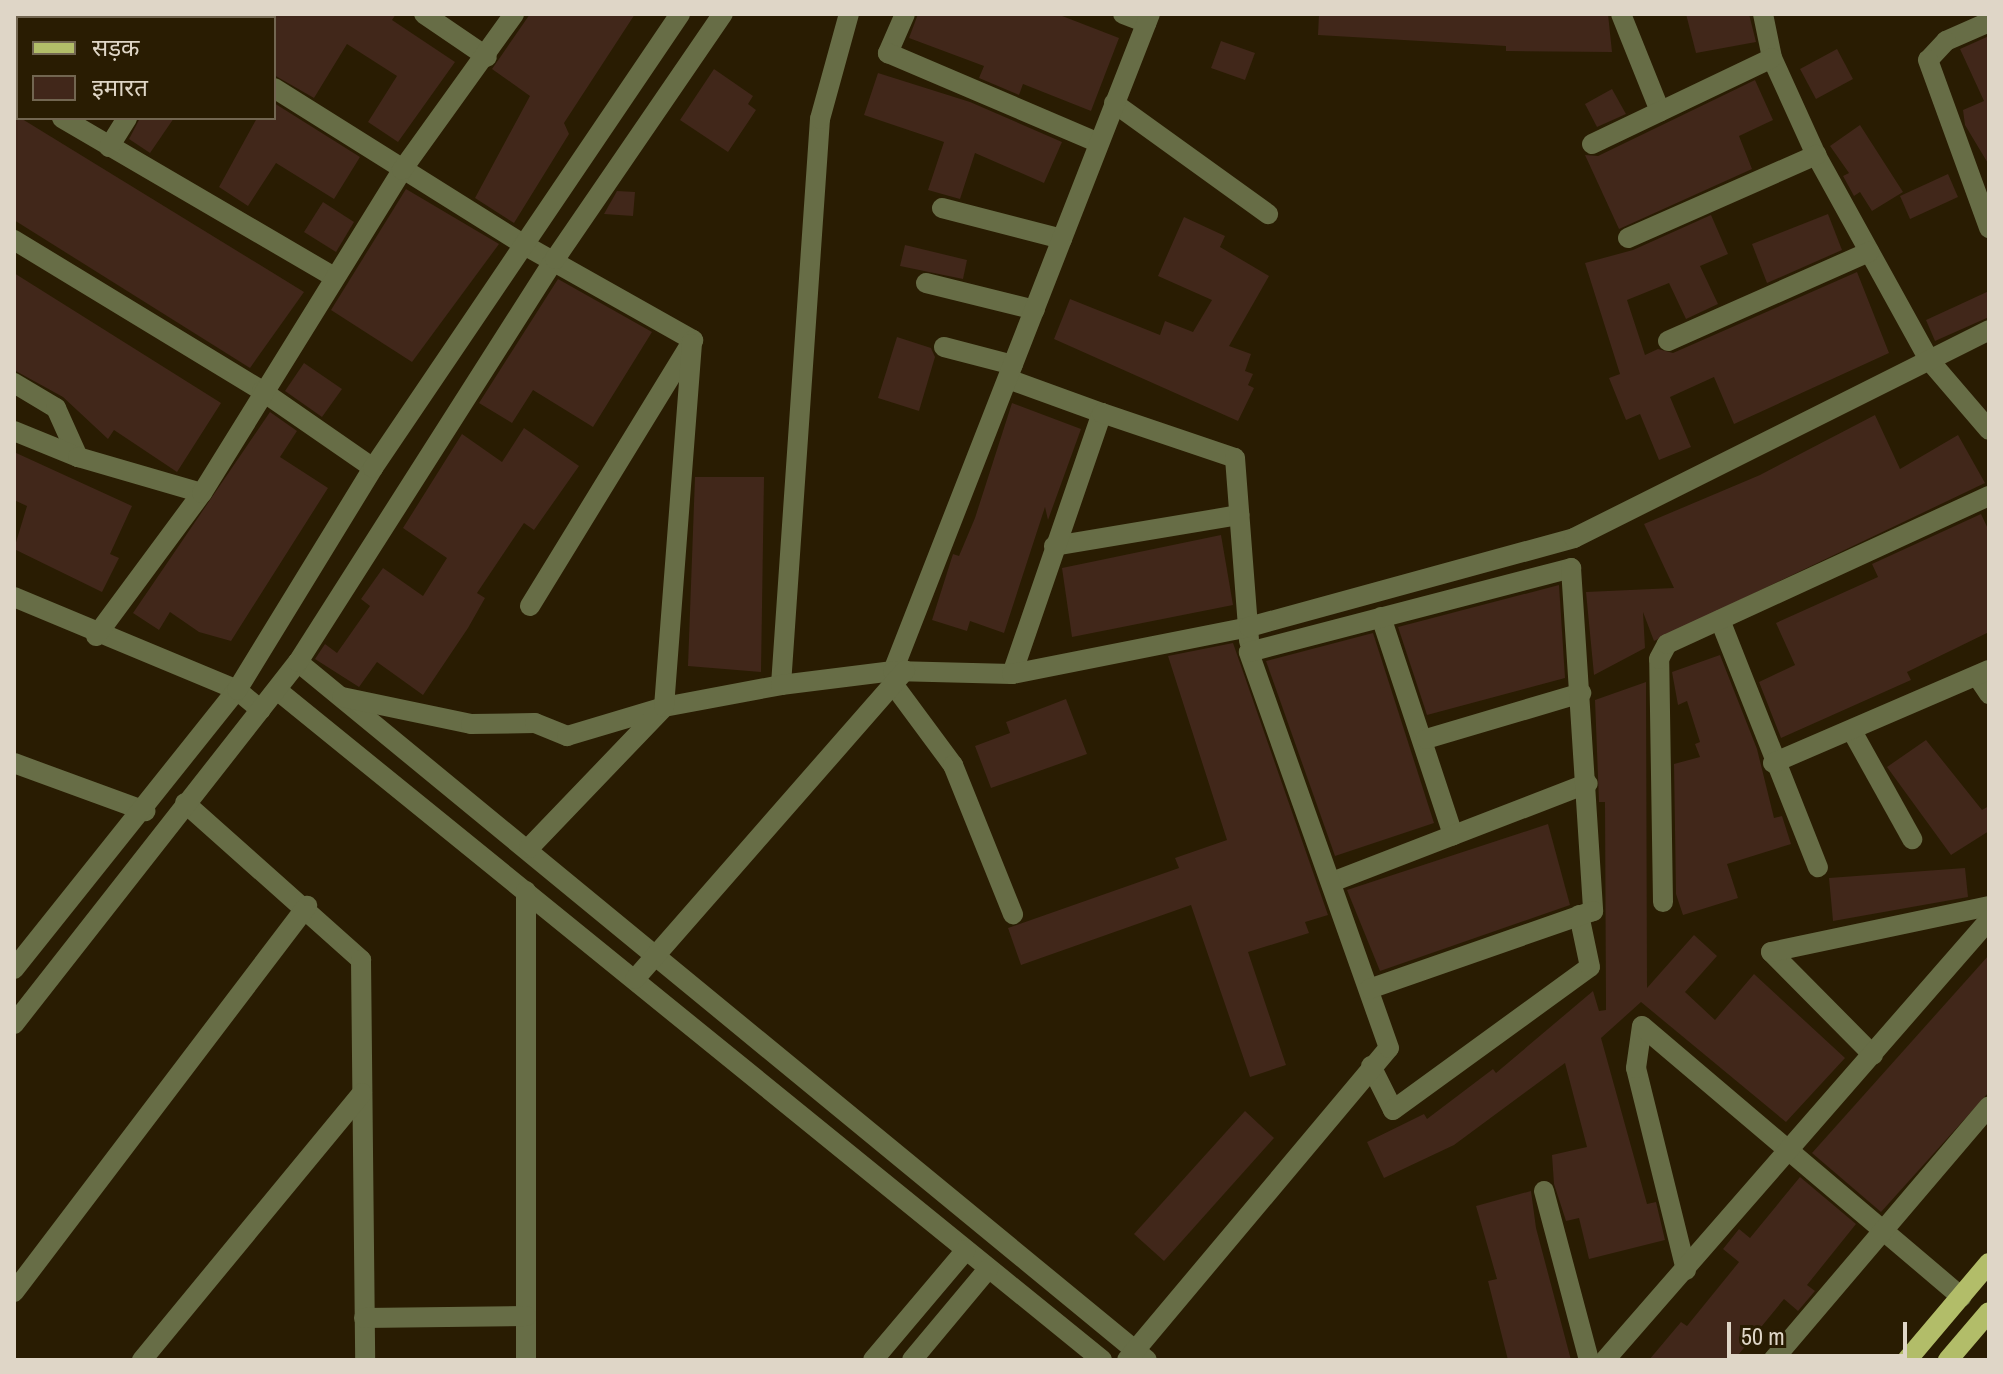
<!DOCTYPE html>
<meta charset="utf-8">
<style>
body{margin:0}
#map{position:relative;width:2003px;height:1374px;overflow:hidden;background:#291c02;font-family:"Archivo Narrow","Noto Sans Devanagari",sans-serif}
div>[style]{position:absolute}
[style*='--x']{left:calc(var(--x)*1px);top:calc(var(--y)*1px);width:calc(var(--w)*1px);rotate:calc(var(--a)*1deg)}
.building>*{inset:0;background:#41271a}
.minor>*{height:20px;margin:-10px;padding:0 10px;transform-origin:10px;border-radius:10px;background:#676d46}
.major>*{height:20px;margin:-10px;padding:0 10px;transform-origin:10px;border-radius:10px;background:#b2bd69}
span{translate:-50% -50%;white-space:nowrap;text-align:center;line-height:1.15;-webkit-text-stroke:6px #291c02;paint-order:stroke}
.frame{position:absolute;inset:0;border:16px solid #dfd6c7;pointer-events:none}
.legend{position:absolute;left:16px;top:16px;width:260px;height:104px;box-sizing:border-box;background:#291c02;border:2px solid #726651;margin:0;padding:10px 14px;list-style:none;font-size:24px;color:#dfd6c7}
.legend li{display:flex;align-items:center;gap:16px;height:40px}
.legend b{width:40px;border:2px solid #726651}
.scale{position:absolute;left:1727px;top:1322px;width:180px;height:36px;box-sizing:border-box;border:4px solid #dfd6c7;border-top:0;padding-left:10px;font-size:24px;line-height:28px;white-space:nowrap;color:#dfd6c7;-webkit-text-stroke:6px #291c02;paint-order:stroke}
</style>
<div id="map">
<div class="building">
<i style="clip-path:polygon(274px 14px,396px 14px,392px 20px,455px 62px,398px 142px,368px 122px,397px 76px,347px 44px,314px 98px,274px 75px)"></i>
<i style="clip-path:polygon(530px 14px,635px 14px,564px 123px,569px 134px,514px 223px,475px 198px,530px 96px,492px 69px)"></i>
<i style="clip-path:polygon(918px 14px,1057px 14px,1119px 38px,1091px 111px,1023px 84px,1019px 95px,979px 78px,984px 66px,909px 38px)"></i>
<i style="clip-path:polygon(1319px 14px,1608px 14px,1612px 52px,1506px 51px,1506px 46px,1318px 35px)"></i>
<i style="clip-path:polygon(1686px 14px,1749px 14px,1756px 42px,1696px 53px)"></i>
<i style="clip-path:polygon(1989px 36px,1989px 165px,1965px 125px,1963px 110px,1984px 101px,1960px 49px)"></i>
<i style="clip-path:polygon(1221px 41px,1255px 53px,1245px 80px,1211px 68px)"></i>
<i style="clip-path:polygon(1837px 49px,1853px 79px,1816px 99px,1800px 69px)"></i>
<i style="clip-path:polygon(714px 69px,753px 96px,748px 104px,756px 110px,728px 152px,680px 120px)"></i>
<i style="clip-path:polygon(878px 73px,970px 102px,1062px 142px,1044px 183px,975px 153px,960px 199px,928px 190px,944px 142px,864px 115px)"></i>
<i style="clip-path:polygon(1755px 80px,1773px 120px,1739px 136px,1752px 169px,1619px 229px,1585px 155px,1598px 156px)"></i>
<i style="clip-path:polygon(1612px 89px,1626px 114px,1597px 127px,1585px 104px)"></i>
<i style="clip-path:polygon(274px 103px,360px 157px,334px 199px,276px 163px,248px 206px,219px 187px,257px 118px,274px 118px)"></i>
<i style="clip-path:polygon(14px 114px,304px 292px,250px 368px,14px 220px)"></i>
<i style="clip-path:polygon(140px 118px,174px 118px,150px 153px,129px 139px)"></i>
<i style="clip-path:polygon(1860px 125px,1903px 192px,1872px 211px,1860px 192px,1854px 196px,1843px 176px,1849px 173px,1830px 146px)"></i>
<i style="clip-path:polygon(1948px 174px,1958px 197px,1910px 219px,1900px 196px)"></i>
<i style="clip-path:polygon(406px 189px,499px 244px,412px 362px,331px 310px)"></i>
<i style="clip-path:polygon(617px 191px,635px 192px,633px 216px,604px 214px)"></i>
<i style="clip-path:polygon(323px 202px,354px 222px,336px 252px,304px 232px)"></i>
<i style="clip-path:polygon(1828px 214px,1842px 250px,1767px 283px,1752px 244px)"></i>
<i style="clip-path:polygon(1711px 215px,1728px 254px,1700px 266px,1718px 304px,1686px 319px,1669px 283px,1627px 300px,1645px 355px,1658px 349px,1673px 353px,1857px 272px,1889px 353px,1734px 424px,1714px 377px,1670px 397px,1691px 447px,1659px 460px,1640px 414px,1626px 420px,1609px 378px,1620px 374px,1585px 263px,1633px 250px)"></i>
<i style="clip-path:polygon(1184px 217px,1225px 236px,1220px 247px,1269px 276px,1229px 346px,1251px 354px,1245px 371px,1253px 374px,1248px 385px,1254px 388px,1238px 421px,1054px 339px,1070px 299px,1160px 335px,1165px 321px,1193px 332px,1212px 300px,1158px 276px)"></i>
<i style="clip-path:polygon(905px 245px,967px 260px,963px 279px,900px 266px)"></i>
<i style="clip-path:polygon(14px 273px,221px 403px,177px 472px,114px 430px,108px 439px,63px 397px,14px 370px)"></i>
<i style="clip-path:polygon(558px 279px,652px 332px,593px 427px,533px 390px,512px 423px,479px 403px)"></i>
<i style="clip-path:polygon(1989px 291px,1989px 317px,1935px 341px,1926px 320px)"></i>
<i style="clip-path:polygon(897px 337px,931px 348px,935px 357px,919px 411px,878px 398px)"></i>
<i style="clip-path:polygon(304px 363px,342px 389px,322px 417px,285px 391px)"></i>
<i style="clip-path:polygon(1012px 403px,1081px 429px,1048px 520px,1045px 507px,1004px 633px,970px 621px,967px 631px,932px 620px,953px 554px,959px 556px,975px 518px)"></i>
<i style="clip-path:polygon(270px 412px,297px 431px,280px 457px,328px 488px,231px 641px,199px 632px,170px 612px,159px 630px,133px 613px)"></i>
<i style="clip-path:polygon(1875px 415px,1900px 469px,1958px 435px,1985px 483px,1654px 641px,1643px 612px,1645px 648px,1594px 675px,1586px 592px,1674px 588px,1644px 524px,1760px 475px)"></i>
<i style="clip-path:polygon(524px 428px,579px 466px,534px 530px,524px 523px,477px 593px,485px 598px,468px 628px,423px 695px,377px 662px,359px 687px,315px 659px,325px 644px,337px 653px,370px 606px,361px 599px,383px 568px,423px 596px,447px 558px,403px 528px,462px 434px,502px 462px)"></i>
<i style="clip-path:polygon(14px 452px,132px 506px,110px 554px,119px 558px,102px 592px,14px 549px,27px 506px,14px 500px)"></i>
<i style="clip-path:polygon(695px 477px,764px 477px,761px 672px,688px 666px)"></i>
<i style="clip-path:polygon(1981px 514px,1989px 531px,1989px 632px,1907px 672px,1911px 680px,1781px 738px,1759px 682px,1795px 665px,1776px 623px,1878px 577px,1872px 564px)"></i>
<i style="clip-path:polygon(1221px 535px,1233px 605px,1072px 637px,1062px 568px)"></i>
<i style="clip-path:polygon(1559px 585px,1565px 678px,1427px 715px,1398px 627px)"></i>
<i style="clip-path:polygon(1373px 633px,1434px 823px,1335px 856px,1266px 661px)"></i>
<i style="clip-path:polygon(1233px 643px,1328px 915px,1305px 922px,1309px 933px,1248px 952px,1286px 1065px,1250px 1077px,1191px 905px,1021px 965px,1008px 928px,1179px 868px,1175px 858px,1227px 840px,1168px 656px)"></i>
<i style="clip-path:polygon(1720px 655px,1757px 749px,1774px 818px,1782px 816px,1791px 844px,1727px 864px,1738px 898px,1683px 915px,1676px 894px,1674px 764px,1700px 757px,1695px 744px,1700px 742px,1687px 701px,1678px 705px,1672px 672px)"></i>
<i style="clip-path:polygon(1646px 682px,1647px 988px,1694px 935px,1717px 956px,1685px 992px,1715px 1020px,1754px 974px,1845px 1058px,1786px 1122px,1641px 1002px,1601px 1038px,1647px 1204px,1656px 1202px,1665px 1240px,1589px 1259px,1579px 1218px,1566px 1221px,1554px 1184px,1552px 1155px,1587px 1147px,1565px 1063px,1454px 1145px,1384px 1178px,1367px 1142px,1424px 1114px,1427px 1119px,1493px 1069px,1496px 1073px,1593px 991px,1599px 1011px,1606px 1010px,1605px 802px,1599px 802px,1595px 700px)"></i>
<i style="clip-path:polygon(1066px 699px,1087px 754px,991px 788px,975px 746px,1010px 733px,1006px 722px)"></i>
<i style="clip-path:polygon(1926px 740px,1982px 810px,1989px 806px,1989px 831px,1951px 855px,1887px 767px)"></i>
<i style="clip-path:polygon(1548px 824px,1570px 905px,1380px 971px,1347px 890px)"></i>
<i style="clip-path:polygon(1965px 868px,1968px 897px,1833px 921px,1829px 878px)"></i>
<i style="clip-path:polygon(1989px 955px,1989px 1092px,1881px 1212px,1812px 1153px)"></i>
<i style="clip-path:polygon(1245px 1111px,1274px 1138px,1164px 1261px,1134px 1234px)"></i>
<i style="clip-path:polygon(1800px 1177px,1856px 1224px,1807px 1285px,1815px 1291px,1798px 1311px,1784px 1299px,1734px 1360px,1649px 1360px,1681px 1322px,1687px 1326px,1739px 1262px,1723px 1249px,1739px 1229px,1750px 1238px)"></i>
<i style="clip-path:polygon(1531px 1191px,1536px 1228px,1571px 1360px,1508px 1360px,1488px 1281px,1497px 1279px,1476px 1206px)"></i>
</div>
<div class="minor">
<i style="--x:157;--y:14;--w:7;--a:34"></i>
<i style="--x:424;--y:14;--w:76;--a:34.3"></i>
<i style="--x:905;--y:14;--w:43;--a:113.6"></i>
<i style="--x:888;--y:53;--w:229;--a:23.1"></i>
<i style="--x:1123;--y:14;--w:25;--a:21"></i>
<i style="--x:1621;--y:14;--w:105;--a:68.1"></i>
<i style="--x:1763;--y:14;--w:45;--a:78.4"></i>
<i style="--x:1772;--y:58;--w:107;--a:65.6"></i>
<i style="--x:1816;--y:155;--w:234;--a:61.1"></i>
<i style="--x:1929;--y:360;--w:92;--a:49.4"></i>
<i style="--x:1989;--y:22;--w:47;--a:156.2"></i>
<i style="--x:1946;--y:41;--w:26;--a:133"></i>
<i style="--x:1928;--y:60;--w:179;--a:70"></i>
<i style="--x:14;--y:88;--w:5;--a:37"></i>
<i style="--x:274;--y:88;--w:297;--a:32.1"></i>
<i style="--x:526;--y:246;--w:192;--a:29.4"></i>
<i style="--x:693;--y:340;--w:312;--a:121.5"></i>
<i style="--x:1114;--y:103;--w:190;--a:35.8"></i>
<i style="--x:62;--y:118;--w:315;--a:30.3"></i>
<i style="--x:1592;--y:144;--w:199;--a:-25.5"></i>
<i style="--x:109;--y:147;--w:34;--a:-58"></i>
<i style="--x:942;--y:208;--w:124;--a:14.5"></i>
<i style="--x:1628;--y:238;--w:206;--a:-23.8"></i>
<i style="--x:14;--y:240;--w:290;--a:31.3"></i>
<i style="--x:262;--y:391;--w:135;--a:34.7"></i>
<i style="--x:926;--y:283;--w:112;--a:13.9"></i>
<i style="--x:1668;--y:341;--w:220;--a:-23.9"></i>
<i style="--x:944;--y:347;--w:71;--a:14.6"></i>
<i style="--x:1008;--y:379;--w:100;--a:19.9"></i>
<i style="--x:14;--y:383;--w:49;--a:30.8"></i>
<i style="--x:56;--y:408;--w:54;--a:65.8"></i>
<i style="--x:14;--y:431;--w:69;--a:22.1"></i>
<i style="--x:78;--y:457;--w:129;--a:16.2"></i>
<i style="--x:1054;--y:546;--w:188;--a:-9.5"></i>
<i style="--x:14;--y:597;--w:242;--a:22.6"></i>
<i style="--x:237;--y:690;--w:31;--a:40"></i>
<i style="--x:1381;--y:617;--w:230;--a:71.7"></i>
<i style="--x:1720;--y:620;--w:266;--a:68.4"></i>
<i style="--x:96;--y:636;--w:178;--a:-53.5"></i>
<i style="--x:202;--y:493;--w:380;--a:-58.2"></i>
<i style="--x:402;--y:170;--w:192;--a:-54.3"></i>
<i style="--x:298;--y:662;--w:1099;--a:39.43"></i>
<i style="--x:893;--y:671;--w:705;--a:-68.64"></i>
<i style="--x:1012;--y:674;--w:276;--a:-71"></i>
<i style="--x:1102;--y:413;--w:140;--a:18.7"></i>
<i style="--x:1235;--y:458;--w:184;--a:85.6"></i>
<i style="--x:1977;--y:676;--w:22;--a:56"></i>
<i style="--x:893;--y:684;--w:101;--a:53.5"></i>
<i style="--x:953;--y:765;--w:161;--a:68.1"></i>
<i style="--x:781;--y:685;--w:567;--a:-86.06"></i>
<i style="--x:820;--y:119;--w:109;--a:-74.6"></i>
<i style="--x:277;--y:690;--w:1063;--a:39.08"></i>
<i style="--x:342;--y:697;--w:132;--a:11.8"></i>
<i style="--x:471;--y:724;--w:64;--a:-0.9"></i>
<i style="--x:535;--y:723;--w:35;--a:22"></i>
<i style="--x:567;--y:736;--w:101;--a:-16.6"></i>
<i style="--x:664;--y:707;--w:119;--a:-10.6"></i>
<i style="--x:781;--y:685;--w:113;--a:-7.1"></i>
<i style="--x:893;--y:671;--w:119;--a:1.4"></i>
<i style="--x:1012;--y:674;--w:242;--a:-11.2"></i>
<i style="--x:1249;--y:627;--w:337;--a:-15.3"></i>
<i style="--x:1574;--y:538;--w:464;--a:-26.6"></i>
<i style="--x:1852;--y:731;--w:124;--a:60.9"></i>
<i style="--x:1426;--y:739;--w:162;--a:-16.5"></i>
<i style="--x:14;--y:763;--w:140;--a:20.1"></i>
<i style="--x:1773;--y:763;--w:235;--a:-23.3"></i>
<i style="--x:185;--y:803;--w:236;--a:41.7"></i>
<i style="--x:361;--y:960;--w:400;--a:89.4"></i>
<i style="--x:529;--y:848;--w:195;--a:-46.2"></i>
<i style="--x:664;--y:707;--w:364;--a:-85.6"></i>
<i style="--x:1332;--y:882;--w:274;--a:-21.1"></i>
<i style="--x:526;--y:891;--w:469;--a:90"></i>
<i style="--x:1663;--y:902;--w:243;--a:-90.9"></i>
<i style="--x:1659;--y:659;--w:17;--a:-62"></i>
<i style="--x:1667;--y:644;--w:354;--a:-24.7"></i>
<i style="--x:14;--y:969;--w:357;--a:-51.4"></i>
<i style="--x:237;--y:690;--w:260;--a:-58.5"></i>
<i style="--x:373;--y:468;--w:548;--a:-55.93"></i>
<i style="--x:635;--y:979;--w:410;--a:-48.8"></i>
<i style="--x:14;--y:1024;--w:460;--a:-51.9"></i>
<i style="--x:298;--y:662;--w:478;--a:-57.5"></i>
<i style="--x:555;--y:259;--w:297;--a:-55.6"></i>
<i style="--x:1873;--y:1055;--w:145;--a:-134.7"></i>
<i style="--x:1771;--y:952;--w:223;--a:-11.9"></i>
<i style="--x:1371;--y:1066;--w:49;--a:63.4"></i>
<i style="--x:1393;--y:1110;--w:243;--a:-36"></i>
<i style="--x:1590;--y:967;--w:53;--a:-101.9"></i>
<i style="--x:1544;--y:1191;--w:175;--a:75.1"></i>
<i style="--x:1686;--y:1270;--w:208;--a:-103.9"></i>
<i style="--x:1636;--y:1068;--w:42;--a:-81.9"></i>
<i style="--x:1642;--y:1026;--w:419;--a:40.3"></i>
<i style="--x:14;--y:1292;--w:485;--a:-52.8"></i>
<i style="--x:364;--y:1318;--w:162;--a:-0.7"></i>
<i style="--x:142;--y:1360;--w:346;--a:-50.5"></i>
<i style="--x:873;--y:1360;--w:144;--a:-49.8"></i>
<i style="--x:912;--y:1360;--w:119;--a:-50.1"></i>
<i style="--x:1127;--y:1360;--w:407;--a:-50"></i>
<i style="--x:1389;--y:1048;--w:420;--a:-109.5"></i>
<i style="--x:1249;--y:652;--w:333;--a:-14.6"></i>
<i style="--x:1571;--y:568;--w:344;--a:86.3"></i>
<i style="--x:1593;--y:911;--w:237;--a:160.8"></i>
<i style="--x:1605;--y:1360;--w:584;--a:-48.89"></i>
<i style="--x:1773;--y:1360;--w:333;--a:-49.6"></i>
</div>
<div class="major">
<i style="--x:1907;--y:1360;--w:127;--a:-49.8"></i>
<i style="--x:1948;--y:1360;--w:63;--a:-49.5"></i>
</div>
<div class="frame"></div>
<ul class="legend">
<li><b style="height:10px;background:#b2bd69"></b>सड़क</li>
<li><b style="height:22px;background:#41271a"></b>इमारत</li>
</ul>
<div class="scale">50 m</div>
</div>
